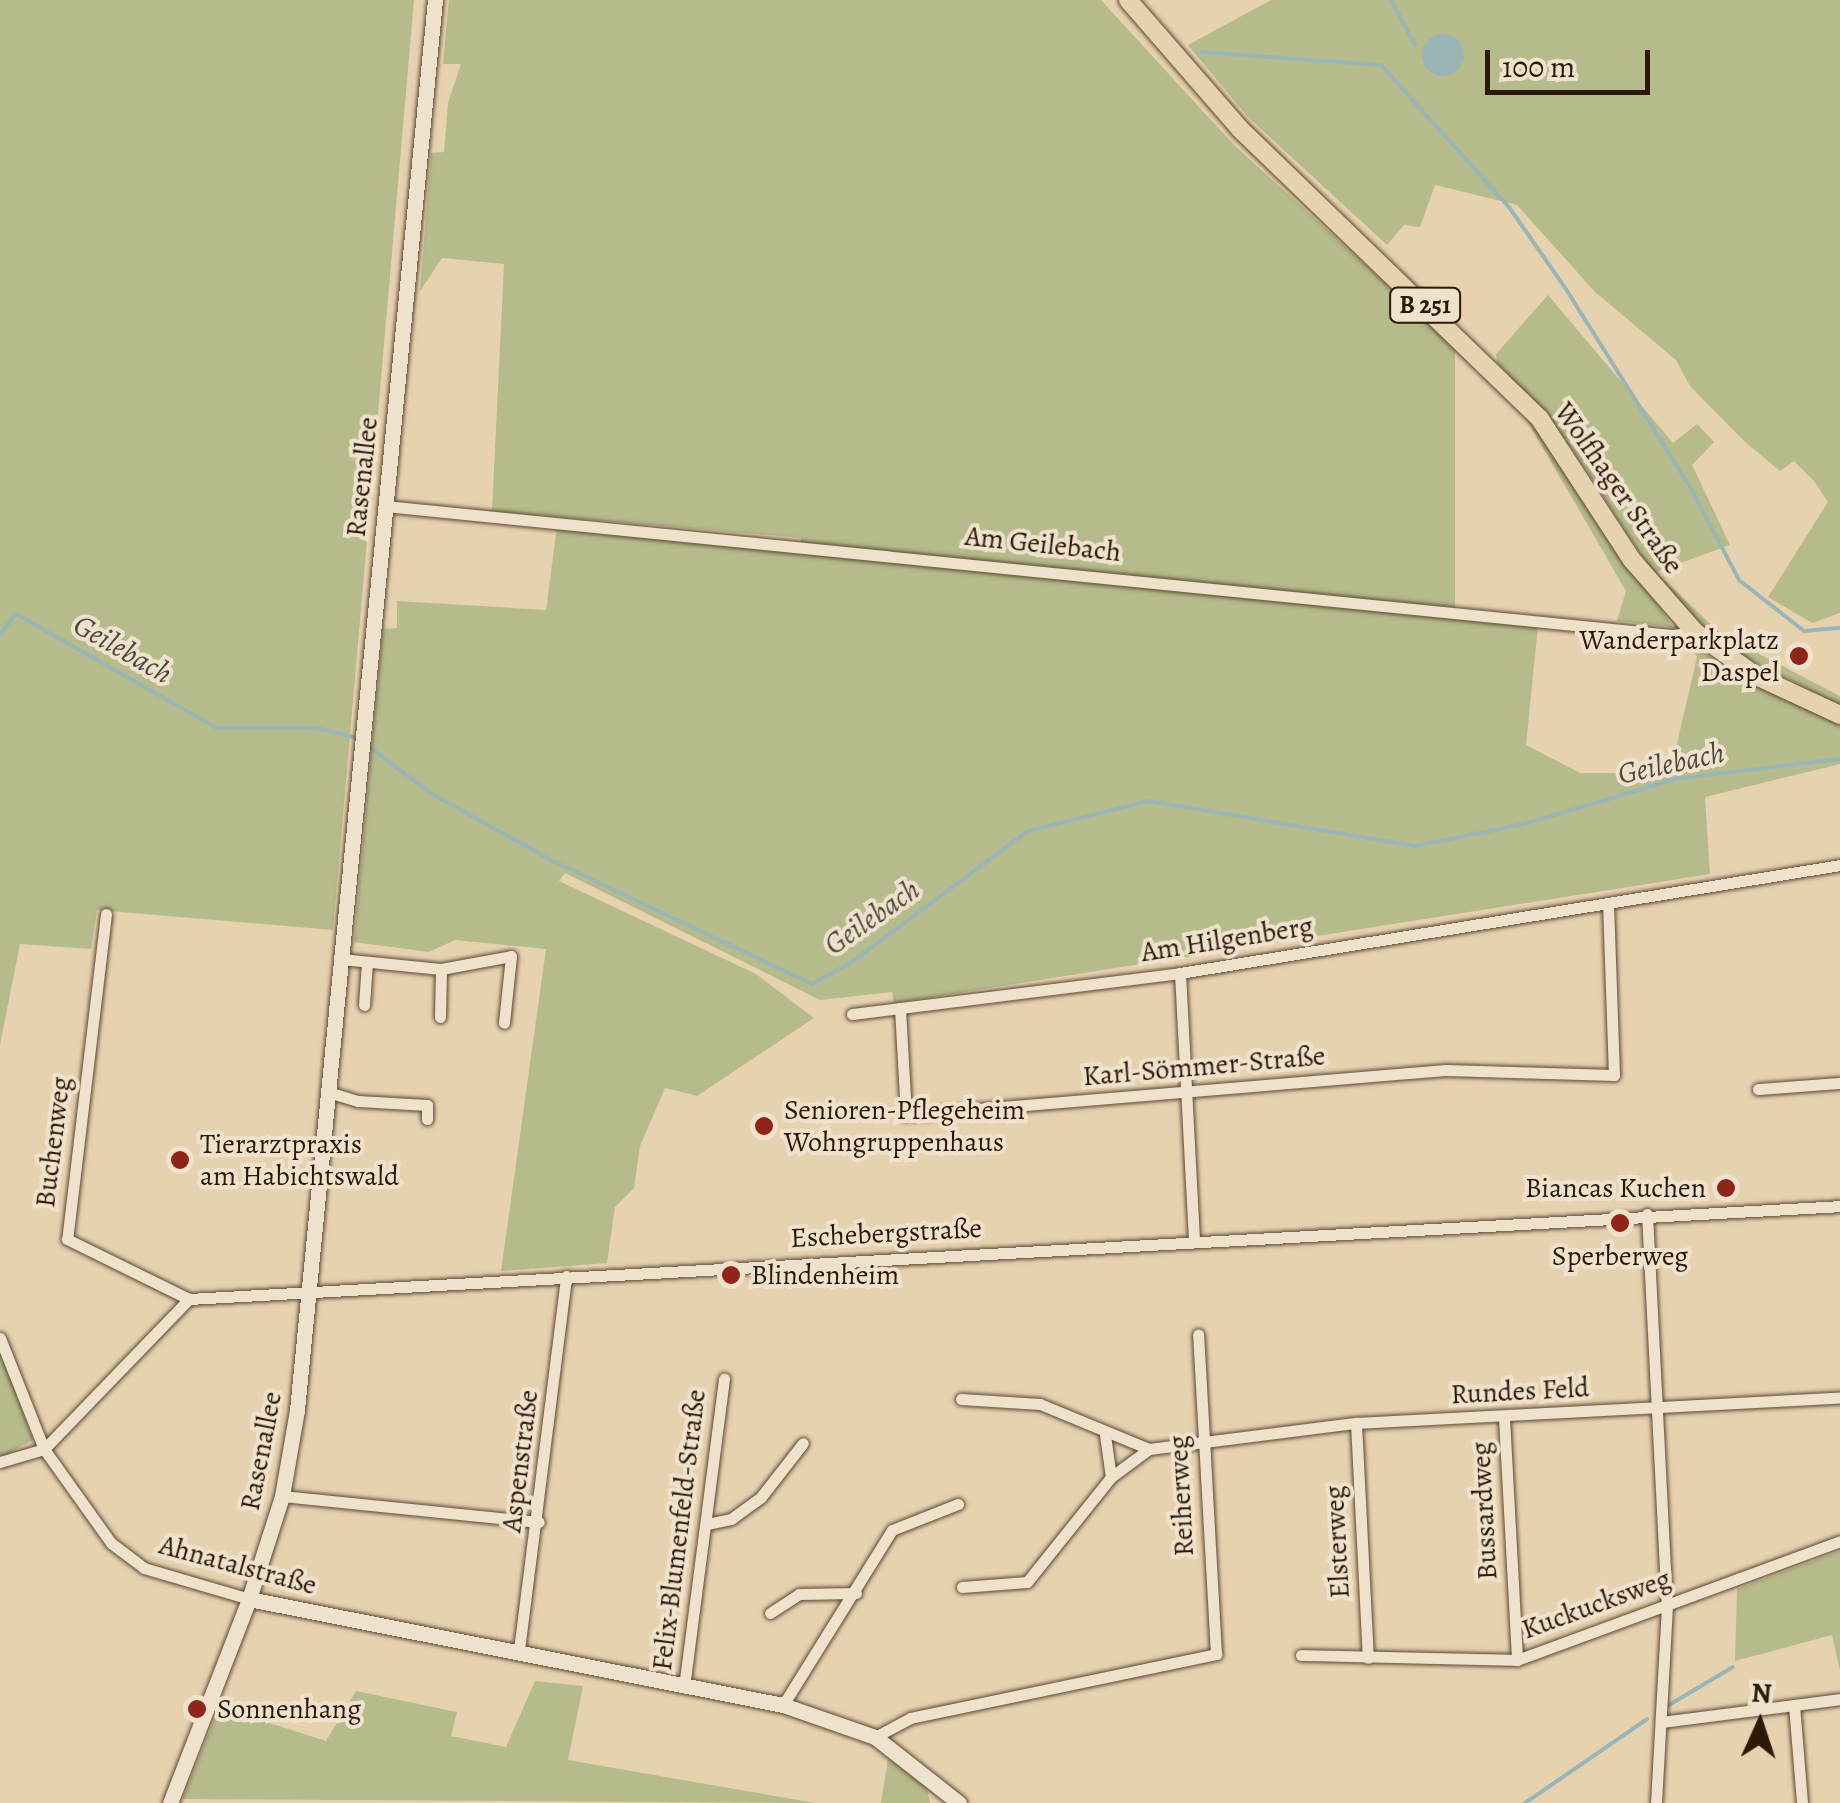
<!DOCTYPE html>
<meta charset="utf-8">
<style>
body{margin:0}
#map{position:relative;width:1840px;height:1803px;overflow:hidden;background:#e7d2b0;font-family:Alegreya,serif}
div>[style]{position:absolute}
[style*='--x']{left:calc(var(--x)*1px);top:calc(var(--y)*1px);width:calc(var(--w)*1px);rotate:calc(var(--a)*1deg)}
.green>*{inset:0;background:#b6bb8b}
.water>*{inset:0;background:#9ab5b5}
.round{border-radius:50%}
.stream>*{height:4px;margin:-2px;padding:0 2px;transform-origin:2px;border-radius:2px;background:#9ab5b5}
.roads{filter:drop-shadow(0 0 2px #5b4733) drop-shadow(0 0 2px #5b4733)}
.street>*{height:11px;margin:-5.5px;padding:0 5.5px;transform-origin:5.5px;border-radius:5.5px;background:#efe2cc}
.secondary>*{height:15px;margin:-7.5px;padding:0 7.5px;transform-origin:7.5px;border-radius:7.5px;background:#efe2cc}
.primary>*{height:18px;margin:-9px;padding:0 9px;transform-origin:9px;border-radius:9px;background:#e7d2b0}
.dots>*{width:28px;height:28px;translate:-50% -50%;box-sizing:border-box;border:5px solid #efe2cc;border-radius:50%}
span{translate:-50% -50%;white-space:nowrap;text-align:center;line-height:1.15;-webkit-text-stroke:8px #efe2cc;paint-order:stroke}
.shield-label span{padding:2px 8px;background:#efe2cc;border:2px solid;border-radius:8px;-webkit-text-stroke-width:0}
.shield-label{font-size:25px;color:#2c1909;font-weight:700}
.street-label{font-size:28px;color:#2c1909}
.poi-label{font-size:28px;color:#2c1909}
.right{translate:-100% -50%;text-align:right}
.left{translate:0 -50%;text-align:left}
.water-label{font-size:30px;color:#4d483d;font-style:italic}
.north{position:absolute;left:1710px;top:1673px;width:100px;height:100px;-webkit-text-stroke:8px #efe2cc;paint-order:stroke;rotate:3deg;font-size:28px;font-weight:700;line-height:40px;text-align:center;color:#2c1909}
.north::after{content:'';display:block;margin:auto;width:35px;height:45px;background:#2c1909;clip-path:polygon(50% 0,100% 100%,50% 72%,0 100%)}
.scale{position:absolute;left:1485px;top:50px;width:165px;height:45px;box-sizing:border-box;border:5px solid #2c1909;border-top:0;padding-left:12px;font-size:30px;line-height:35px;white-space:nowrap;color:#2c1909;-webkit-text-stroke:8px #efe2cc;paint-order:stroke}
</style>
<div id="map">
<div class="green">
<i style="clip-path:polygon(0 0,414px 0,333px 930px,97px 910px,91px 949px,20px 944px,0 1045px)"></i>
<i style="clip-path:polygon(449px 0,1101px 0,1233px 144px,1455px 347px,1455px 619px,1538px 626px,1526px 745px,1580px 773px,1629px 773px,1672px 765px,1697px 657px,1685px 640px,1739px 676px,1840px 722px,1840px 764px,1705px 797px,1710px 874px,894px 1003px,892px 992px,820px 1000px,565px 873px,559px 881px,756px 974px,814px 1018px,697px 1096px,665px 1088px,640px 1146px,634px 1188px,615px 1207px,607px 1263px,501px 1271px,546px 949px,455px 940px,429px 952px,354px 942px,383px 629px,397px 628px,397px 601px,546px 610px,557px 527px,800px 550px,801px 538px,492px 511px,504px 264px,442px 258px,420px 291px,431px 153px,444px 152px,448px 103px,461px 64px,443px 64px)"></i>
<i style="clip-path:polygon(1271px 0,1840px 0,1840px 613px,1812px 623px,1768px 597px,1828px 502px,1814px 481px,1794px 461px,1780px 471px,1744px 441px,1690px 386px,1676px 360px,1595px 292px,1517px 205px,1435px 185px,1420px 227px,1404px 225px,1387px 245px,1247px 116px,1188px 45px)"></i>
<i style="clip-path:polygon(1548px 295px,1673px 443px,1697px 424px,1714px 442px,1692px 465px,1730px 545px,1656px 572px,1724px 637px,1715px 637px,1663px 588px,1572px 449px,1497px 362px,1496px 354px)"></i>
<i style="clip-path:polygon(1525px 417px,1531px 419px,1673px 627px,1617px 621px,1626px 591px)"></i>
<i style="clip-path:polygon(1740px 644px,1840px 696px,1840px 705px,1739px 654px)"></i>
<i style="clip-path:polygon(0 1352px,33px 1440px,0 1458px)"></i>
<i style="clip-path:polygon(1840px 1551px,1840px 1671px,1832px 1635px,1735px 1661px,1737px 1589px)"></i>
<i style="clip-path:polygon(535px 1681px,583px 1686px,568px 1760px,815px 1803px,183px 1799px,219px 1707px,326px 1741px,356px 1691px,457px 1712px,451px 1736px,506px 1747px)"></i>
<i style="clip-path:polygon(888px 1759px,927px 1788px,930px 1803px,881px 1803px)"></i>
</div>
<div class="water">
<i class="round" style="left:1422px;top:34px;width:42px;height:42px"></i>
</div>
<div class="stream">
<i style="--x:1391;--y:0;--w:51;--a:61.9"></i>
<i style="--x:1202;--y:52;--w:179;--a:4.2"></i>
<i style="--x:1381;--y:65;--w:191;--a:48"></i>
<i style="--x:1509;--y:207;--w:96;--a:55.2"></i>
<i style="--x:1564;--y:286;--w:235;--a:57.9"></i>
<i style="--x:1689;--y:485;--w:107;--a:62.2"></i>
<i style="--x:1739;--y:580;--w:83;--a:38.1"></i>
<i style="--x:1804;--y:631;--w:36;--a:-5"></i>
<i style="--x:0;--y:634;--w:26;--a:-51"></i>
<i style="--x:16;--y:614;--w:231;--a:29.6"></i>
<i style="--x:217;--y:728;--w:99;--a:0"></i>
<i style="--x:316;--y:728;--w:43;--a:13.4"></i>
<i style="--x:369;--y:747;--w:79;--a:36.7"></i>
<i style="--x:432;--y:794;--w:138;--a:29"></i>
<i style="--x:553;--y:861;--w:287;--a:25.4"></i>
<i style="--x:812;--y:984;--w:46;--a:-28.8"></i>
<i style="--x:852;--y:962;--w:219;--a:-36.7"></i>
<i style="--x:1028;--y:831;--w:125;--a:-13.9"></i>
<i style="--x:1149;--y:801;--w:271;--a:9.6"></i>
<i style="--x:1416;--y:846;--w:114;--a:-11.6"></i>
<i style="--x:1528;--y:823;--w:154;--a:-16.6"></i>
<i style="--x:1676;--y:779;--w:165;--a:-7"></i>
<i style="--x:1669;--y:1705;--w:74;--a:-30.7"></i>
<i style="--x:1525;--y:1803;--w:148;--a:-34.5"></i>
</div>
<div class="roads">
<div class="street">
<i style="--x:385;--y:506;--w:1293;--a:5.72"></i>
<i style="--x:1672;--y:635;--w:23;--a:-7"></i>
<i style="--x:106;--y:914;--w:327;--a:96.8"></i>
<i style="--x:67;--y:1239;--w:136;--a:26.2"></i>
<i style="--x:341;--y:959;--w:100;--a:5.7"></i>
<i style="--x:441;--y:969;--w:71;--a:-10.5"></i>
<i style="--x:511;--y:956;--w:67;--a:96"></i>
<i style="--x:1180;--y:973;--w:267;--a:87"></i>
<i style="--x:364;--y:1005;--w:43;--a:-86"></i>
<i style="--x:900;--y:1008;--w:107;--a:86.8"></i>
<i style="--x:906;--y:1115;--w:541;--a:-4.77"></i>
<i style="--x:1445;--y:1070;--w:169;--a:1.7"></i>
<i style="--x:1614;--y:1075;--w:171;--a:-92"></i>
<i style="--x:852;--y:1014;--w:331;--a:-7.1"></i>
<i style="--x:1180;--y:973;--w:669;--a:-9.29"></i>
<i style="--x:440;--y:1017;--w:48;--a:-88.8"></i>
<i style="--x:1758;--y:1089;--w:82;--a:-4.2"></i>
<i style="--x:328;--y:1092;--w:31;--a:17"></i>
<i style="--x:358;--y:1101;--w:69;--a:3.3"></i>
<i style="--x:427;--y:1105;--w:14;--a:90"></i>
<i style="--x:1647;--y:1214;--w:393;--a:87.1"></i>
<i style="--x:1667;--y:1606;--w:197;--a:93.2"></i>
<i style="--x:0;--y:1338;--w:119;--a:68.4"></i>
<i style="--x:44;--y:1449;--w:115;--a:54.5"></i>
<i style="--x:111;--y:1543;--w:41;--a:37.1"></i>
<i style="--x:144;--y:1568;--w:109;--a:16.4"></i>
<i style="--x:961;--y:1399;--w:79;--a:3.6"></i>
<i style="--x:1040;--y:1404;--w:118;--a:22.4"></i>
<i style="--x:1149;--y:1449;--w:209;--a:-7.2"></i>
<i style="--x:1356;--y:1423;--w:485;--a:-3"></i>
<i style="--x:1504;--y:1418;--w:242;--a:86.9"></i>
<i style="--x:1356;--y:1423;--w:235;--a:87.1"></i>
<i style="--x:1105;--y:1435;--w:42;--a:81.9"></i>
<i style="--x:0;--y:1462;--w:46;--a:-16.5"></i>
<i style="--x:44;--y:1449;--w:209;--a:-46"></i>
<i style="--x:189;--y:1299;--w:1654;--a:-3.22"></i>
<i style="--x:282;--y:1496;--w:258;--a:5.8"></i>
<i style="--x:707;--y:1524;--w:25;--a:-12"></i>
<i style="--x:731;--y:1519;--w:37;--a:-36"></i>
<i style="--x:761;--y:1497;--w:68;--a:-52.1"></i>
<i style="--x:962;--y:1587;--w:65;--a:-4.4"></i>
<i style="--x:1027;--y:1582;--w:134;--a:-51.3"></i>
<i style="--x:1111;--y:1477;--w:47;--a:-36.4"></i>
<i style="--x:770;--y:1613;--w:35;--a:-33"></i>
<i style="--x:799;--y:1594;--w:57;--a:-1"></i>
<i style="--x:519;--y:1650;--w:377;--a:-82.8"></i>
<i style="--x:1301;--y:1655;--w:216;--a:1.3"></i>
<i style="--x:1517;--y:1660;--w:344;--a:-20.2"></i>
<i style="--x:684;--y:1687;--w:311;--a:-82.6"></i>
<i style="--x:783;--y:1705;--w:206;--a:-58.1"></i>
<i style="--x:892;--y:1530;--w:71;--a:-21.5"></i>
<i style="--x:1794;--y:1705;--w:98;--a:85.3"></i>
<i style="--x:1661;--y:1722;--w:180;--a:-7.3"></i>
<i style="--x:875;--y:1737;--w:40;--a:-28"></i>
<i style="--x:910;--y:1718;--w:313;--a:-11.8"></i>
<i style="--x:1216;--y:1654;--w:320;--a:-93.2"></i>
</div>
<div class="secondary">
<i style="--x:249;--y:1599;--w:544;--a:11.23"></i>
<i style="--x:783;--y:1705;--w:97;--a:19.2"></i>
<i style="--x:875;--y:1737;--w:107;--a:38.2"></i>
<i style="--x:170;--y:1803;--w:219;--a:-68.8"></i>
<i style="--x:249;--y:1599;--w:108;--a:-72.2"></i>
<i style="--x:282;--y:1496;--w:87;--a:-80.1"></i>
<i style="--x:297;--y:1410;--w:1417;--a:-84.41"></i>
</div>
<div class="primary">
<i style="--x:1128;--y:0;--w:171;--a:49"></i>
<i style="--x:1240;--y:129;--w:417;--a:44"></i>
<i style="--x:1540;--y:419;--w:168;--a:56.9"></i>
<i style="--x:1632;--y:560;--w:96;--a:48.8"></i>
<i style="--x:1695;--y:632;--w:75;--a:35.8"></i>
<i style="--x:1756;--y:676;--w:93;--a:24.9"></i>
</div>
</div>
<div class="dots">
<i style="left:1799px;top:656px;background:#8f2418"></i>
<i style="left:764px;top:1126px;background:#8f2418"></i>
<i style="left:180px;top:1160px;background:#8f2418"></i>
<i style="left:1726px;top:1188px;background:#8f2418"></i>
<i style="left:1620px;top:1223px;background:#8f2418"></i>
<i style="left:731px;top:1275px;background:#8f2418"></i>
<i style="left:197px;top:1709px;background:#8f2418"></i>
</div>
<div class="shield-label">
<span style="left:1425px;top:305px">B 251</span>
</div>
<div class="street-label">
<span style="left:362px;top:477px;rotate:-84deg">Rasenallee</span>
<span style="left:1619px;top:488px;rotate:55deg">Wolfhager Straße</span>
<span style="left:1043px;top:544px;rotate:6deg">Am Geilebach</span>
<span style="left:1227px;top:939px;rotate:-9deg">Am Hilgenberg</span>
<span style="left:1204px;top:1066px;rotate:-5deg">Karl-Sömmer-Straße</span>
<span style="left:53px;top:1142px;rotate:-83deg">Buchenweg</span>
<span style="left:886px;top:1233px;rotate:-3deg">Eschebergstraße</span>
<span style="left:1520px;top:1391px;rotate:-3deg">Rundes Feld</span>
<span style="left:261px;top:1451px;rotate:-79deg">Rasenallee</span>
<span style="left:520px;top:1461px;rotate:-83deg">Aspenstraße</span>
<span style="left:1181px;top:1496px;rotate:-93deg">Reiherweg</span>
<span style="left:1484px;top:1511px;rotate:-93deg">Bussardweg</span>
<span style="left:679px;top:1530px;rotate:-83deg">Felix-Blumenfeld-Straße</span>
<span style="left:1337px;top:1542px;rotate:-93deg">Elsterweg</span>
<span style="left:238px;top:1565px;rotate:15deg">Ahnatalstraße</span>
<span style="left:1596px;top:1604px;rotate:-20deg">Kuckucksweg</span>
</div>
<div class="poi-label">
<span class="right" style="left:1779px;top:656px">Wanderparkplatz<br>Daspel</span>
<span class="left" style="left:784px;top:1126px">Senioren-Pflegeheim<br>Wohngruppenhaus</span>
<span class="left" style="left:200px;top:1160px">Tierarztpraxis<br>am Habichtswald</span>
<span class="right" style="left:1706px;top:1188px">Biancas Kuchen</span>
<span style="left:1620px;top:1256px">Sperberweg</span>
<span class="left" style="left:751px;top:1275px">Blindenheim</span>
<span class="left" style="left:217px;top:1709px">Sonnenhang</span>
</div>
<div class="water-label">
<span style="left:123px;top:649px;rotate:30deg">Geilebach</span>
<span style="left:1671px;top:763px;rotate:-12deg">Geilebach</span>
<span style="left:872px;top:917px;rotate:-35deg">Geilebach</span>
</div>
<div class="north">N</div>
<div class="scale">100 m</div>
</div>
